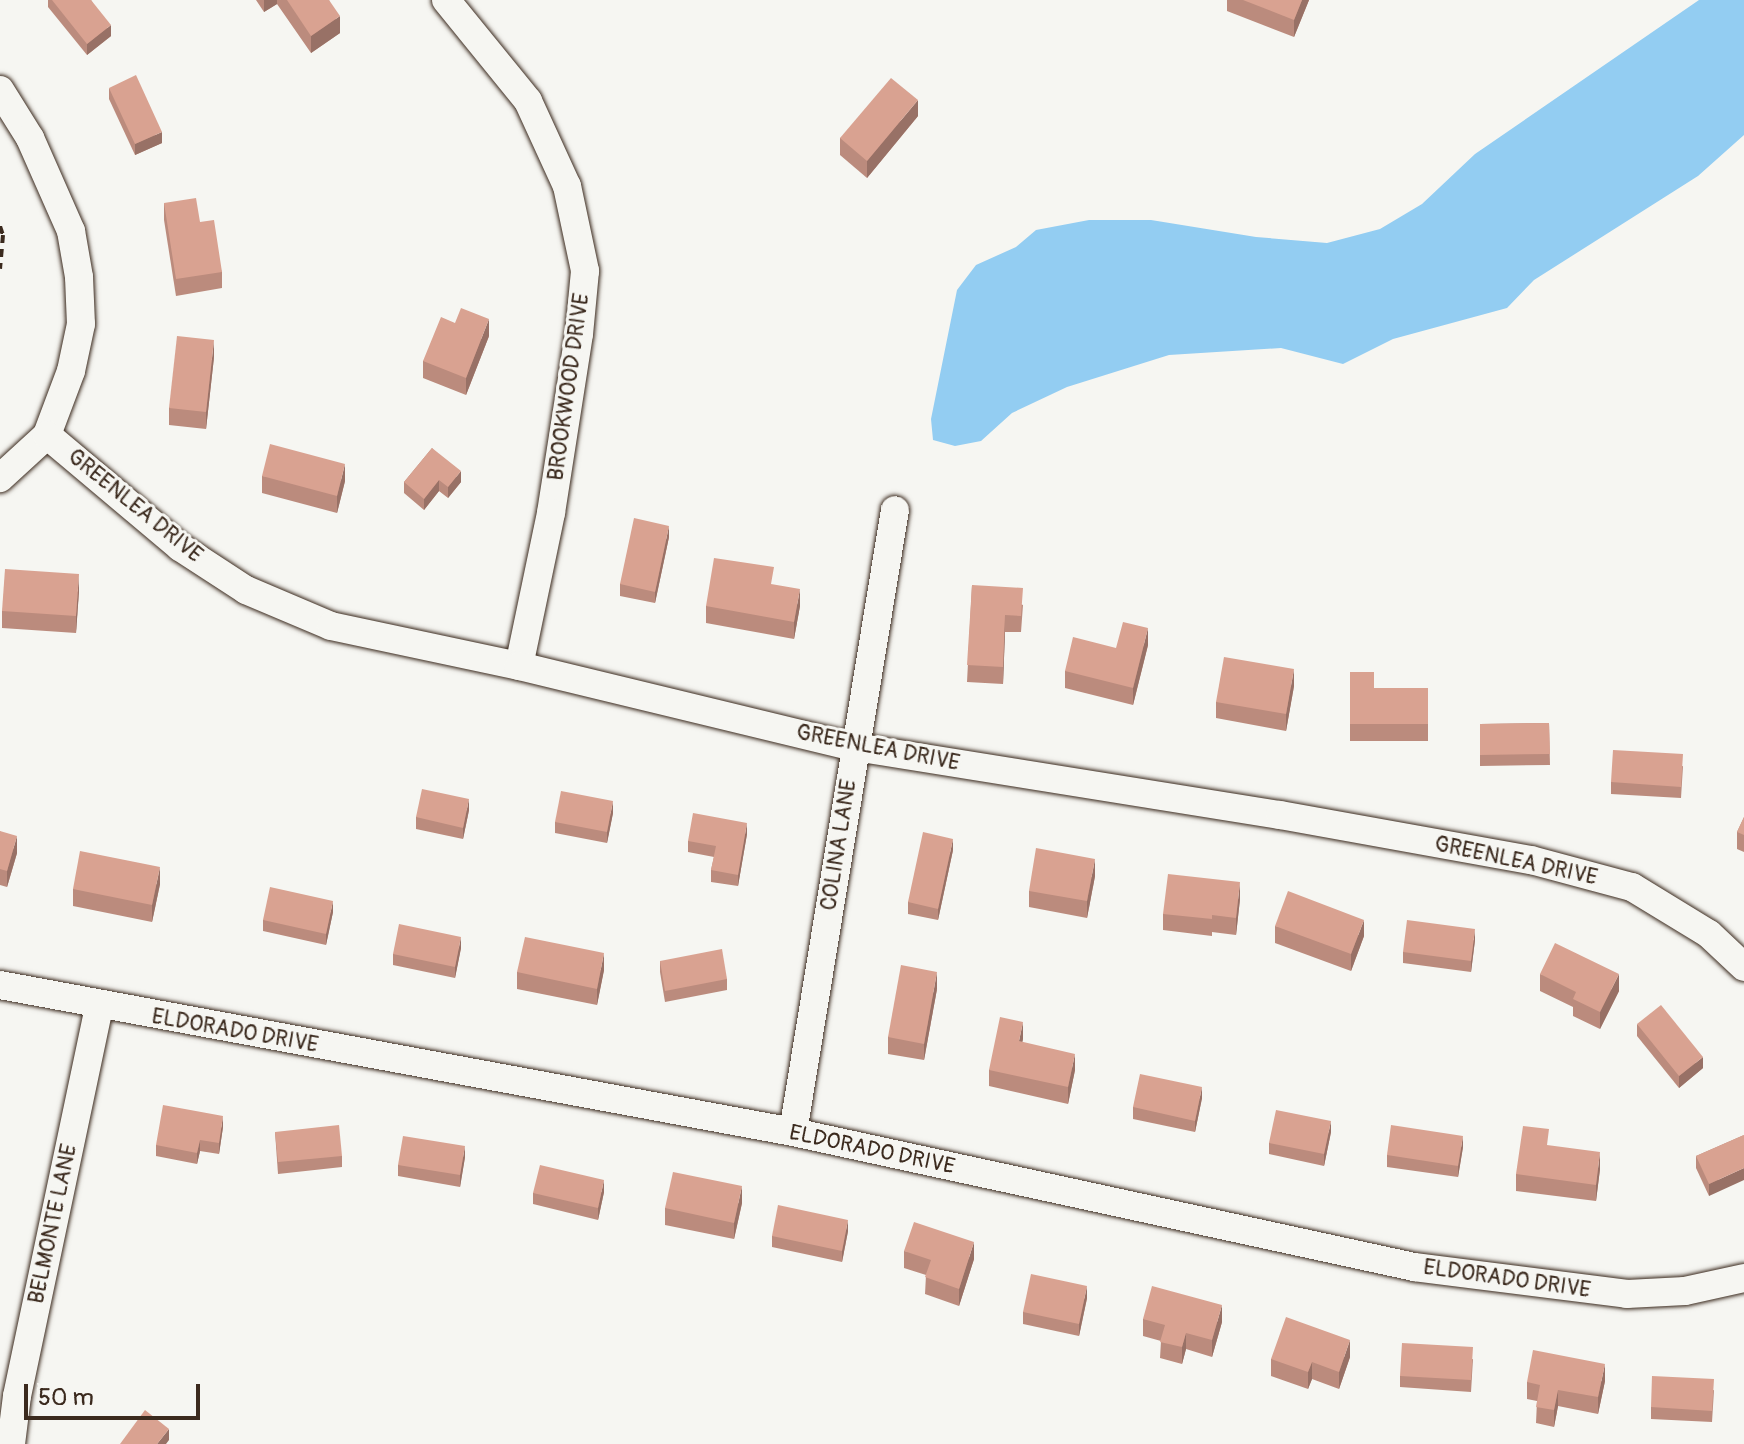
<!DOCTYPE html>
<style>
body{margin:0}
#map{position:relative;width:1744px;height:1444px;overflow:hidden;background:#f6f6f2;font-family:Pangolin,sans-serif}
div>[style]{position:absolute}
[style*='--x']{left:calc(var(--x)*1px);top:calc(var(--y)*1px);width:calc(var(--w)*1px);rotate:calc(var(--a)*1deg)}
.water>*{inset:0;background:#93cdf2}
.path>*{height:4px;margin-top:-2px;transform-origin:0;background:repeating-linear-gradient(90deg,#3b2a1e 0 8px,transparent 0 14px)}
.roads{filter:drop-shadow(0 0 2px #3b2a1e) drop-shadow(0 0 2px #3b2a1e)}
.minor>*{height:28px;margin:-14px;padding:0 14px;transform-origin:14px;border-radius:14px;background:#f6f6f2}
.wall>*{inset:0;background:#bb8b7d}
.shaded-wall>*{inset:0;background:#987166}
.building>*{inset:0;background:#d9a291}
span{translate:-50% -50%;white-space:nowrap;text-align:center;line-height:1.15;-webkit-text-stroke:6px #f6f6f2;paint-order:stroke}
.street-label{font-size:22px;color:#3b2a1e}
.scale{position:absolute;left:24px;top:1384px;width:176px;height:36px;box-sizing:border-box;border:4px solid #3b2a1e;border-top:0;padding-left:10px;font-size:24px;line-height:28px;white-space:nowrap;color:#3b2a1e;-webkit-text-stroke:6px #f6f6f2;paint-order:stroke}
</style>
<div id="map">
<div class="water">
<i style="clip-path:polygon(1699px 0,1744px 0,1744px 135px,1698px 176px,1534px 280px,1507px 308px,1393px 339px,1343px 364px,1281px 348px,1169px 355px,1067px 387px,1012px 413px,981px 441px,955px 446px,933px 440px,931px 419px,957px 290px,976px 265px,1016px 247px,1036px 230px,1089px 220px,1151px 220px,1256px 237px,1327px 243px,1380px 229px,1422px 204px,1475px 154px)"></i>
</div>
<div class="path">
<i style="--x:0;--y:226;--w:9;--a:72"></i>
<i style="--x:3;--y:235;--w:34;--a:95"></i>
</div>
<div class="roads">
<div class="minor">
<i style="--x:446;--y:0;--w:130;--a:50.9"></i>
<i style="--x:528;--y:101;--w:94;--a:65.4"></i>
<i style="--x:567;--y:186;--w:87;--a:78"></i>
<i style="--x:585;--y:271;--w:63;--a:95.4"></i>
<i style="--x:579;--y:334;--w:181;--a:98.9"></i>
<i style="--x:551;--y:513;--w:156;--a:101.8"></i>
<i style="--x:0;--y:90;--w:57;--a:58"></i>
<i style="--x:30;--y:138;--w:102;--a:66.2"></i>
<i style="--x:71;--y:231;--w:47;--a:80.1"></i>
<i style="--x:79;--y:277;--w:47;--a:87.6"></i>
<i style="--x:81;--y:324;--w:48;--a:102"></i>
<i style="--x:71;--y:371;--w:68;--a:110.6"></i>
<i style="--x:47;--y:435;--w:64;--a:137.5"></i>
<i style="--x:47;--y:435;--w:174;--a:40.1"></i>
<i style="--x:180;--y:547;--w:79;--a:33.1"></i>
<i style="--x:246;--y:590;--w:92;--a:23"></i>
<i style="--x:331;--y:626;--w:192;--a:12"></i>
<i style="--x:519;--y:666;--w:346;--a:13.6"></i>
<i style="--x:855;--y:747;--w:430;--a:9.1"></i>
<i style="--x:1280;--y:815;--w:255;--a:10.2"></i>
<i style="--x:1531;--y:860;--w:105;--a:15"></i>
<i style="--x:1632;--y:887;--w:90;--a:31.4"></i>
<i style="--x:1709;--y:934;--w:48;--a:43.3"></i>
<i style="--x:0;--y:985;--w:807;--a:10.5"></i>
<i style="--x:793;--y:1132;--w:636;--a:12.26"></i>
<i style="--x:1414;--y:1267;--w:215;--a:7.2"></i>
<i style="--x:1627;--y:1294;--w:58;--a:-3"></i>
<i style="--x:1685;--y:1291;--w:60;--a:-12.4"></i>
<i style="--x:793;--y:1132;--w:630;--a:-80.69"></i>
<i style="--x:11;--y:1444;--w:48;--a:-82.9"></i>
<i style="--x:17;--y:1396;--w:399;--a:-78.1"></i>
</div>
</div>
<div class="wall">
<i style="clip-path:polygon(48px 0,91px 0,111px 36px,87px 55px,48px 7px)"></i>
<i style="clip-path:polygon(256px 0,329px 0,340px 33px,311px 53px,277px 4px,264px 12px)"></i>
<i style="clip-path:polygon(1227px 0,1309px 0,1294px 37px,1227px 11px)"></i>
<i style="clip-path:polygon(109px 88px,162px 143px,135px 155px,109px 99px)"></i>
<i style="clip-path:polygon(918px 116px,867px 178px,840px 155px,840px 138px)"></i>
<i style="clip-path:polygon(164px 203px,200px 222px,222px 272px,222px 288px,176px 296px,164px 220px)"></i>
<i style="clip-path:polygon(489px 336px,466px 395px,423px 378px,423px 361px)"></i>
<i style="clip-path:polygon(214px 357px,206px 429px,169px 425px,169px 408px)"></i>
<i style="clip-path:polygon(432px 448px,461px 482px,448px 498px,439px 491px,424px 510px,404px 493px,404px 482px)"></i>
<i style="clip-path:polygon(262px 476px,345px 481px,337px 513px,262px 493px)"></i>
<i style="clip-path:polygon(669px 537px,655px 603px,620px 596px,620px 584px)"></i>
<i style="clip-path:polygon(774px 585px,800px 606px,794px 639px,706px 623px,706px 606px)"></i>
<i style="clip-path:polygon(972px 585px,1023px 605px,1021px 632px,1005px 632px,1003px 684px,967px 682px)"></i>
<i style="clip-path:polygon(79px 591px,76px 633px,2px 628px,2px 611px)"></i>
<i style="clip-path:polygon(1148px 645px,1133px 705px,1065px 688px,1065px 671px,1116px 648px)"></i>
<i style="clip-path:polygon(1350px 672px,1374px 688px,1428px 688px,1428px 741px,1350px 741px)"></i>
<i style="clip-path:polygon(1294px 686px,1286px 731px,1216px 718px,1216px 702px)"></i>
<i style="clip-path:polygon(1549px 723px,1550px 765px,1480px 766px,1480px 724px)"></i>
<i style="clip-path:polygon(1683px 766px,1681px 798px,1611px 794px,1611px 782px)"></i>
<i style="clip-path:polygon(469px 810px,463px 839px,416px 829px,416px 817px)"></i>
<i style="clip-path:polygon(613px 813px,607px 843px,555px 833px,555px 822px)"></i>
<i style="clip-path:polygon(1744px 817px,1744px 852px,1737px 849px,1737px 832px)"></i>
<i style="clip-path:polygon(0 831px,17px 853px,7px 887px,0 885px)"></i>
<i style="clip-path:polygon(747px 834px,738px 886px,711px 882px,711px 870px,714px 857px,688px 852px,688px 841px)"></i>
<i style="clip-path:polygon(953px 850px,938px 920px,908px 914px,908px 902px)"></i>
<i style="clip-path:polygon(1095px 876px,1087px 918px,1029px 907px,1029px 891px)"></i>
<i style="clip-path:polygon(160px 884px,152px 922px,73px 906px,73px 889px)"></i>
<i style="clip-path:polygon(1240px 899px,1236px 935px,1212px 932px,1212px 936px,1163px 930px,1163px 914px)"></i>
<i style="clip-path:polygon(333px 912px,326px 945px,263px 931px,263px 920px)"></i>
<i style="clip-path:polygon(1275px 926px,1364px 936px,1351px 971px,1275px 943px)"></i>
<i style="clip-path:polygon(1475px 940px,1471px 972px,1403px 963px,1403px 952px)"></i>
<i style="clip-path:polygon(461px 948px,455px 978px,393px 965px,393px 954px)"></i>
<i style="clip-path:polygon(660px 961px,727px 979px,727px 990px,665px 1002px,660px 972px)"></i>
<i style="clip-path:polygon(604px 970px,597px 1005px,517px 989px,517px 972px)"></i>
<i style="clip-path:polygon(1540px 974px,1619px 991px,1600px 1029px,1573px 1016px,1573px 1007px,1540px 991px)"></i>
<i style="clip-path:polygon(937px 989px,924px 1060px,888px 1054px,888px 1037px)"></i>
<i style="clip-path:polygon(1637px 1024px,1703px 1068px,1679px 1088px,1637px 1036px)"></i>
<i style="clip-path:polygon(1023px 1039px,1022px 1042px,1075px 1070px,1068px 1104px,989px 1086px,989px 1070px)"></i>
<i style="clip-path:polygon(1202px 1098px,1195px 1132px,1133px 1119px,1133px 1107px)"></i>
<i style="clip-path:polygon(223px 1127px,219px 1154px,200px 1151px,197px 1164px,156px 1156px,156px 1145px)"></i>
<i style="clip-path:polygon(275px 1132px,342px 1156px,342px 1167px,278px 1174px)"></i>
<i style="clip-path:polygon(1331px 1132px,1324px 1166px,1269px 1154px,1269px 1143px)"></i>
<i style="clip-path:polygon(1744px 1135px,1709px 1196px,1696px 1168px,1696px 1156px)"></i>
<i style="clip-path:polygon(1463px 1147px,1458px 1177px,1387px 1167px,1387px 1155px)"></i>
<i style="clip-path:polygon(465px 1157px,460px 1187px,398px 1176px,398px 1165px)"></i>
<i style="clip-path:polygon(1600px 1169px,1596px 1201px,1516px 1191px,1516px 1174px)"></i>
<i style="clip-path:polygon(604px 1192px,598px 1220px,533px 1204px,533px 1193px)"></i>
<i style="clip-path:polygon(742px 1203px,734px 1239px,665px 1225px,665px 1208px)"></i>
<i style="clip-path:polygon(848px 1231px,842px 1262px,772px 1247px,772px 1236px)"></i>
<i style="clip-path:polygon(904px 1251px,974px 1259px,959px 1306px,925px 1294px,926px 1275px,904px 1268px)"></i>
<i style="clip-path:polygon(1087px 1298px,1079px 1336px,1023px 1324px,1023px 1312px)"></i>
<i style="clip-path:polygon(1143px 1319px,1222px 1322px,1212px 1357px,1186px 1349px,1182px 1364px,1160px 1358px,1161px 1341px,1143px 1336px)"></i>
<i style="clip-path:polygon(1350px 1357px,1339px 1389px,1312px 1379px,1308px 1389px,1271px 1376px,1271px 1359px)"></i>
<i style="clip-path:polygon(1473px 1359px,1471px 1392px,1400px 1387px,1400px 1376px)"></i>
<i style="clip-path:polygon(1605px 1381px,1598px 1414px,1558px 1406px,1554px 1427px,1536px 1423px,1537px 1401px,1527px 1399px,1527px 1382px)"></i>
<i style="clip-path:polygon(1714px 1390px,1712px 1422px,1651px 1419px,1651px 1407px)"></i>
</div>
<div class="shaded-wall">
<i style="clip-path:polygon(264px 0,277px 0,277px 4px,264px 12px)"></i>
<i style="clip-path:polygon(1302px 0,1309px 0,1294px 37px,1294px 20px)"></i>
<i style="clip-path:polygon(340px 16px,340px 33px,311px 53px,311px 36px)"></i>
<i style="clip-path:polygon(111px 25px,111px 36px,87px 55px,87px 44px)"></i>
<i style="clip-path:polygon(918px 100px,918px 116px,867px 178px,867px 161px)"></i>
<i style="clip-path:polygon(162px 132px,162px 143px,135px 155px,135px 144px)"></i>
<i style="clip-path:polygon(489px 319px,489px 336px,466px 395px,466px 378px)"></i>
<i style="clip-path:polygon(214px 340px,214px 357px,206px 429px,206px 412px)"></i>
<i style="clip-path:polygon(345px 464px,345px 481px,337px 513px,337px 496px)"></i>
<i style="clip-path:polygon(461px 471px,461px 482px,448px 498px,448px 487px)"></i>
<i style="clip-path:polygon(439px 480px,439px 491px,424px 510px,424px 499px)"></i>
<i style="clip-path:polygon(669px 526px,669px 537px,655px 603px,655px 592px)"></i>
<i style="clip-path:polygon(79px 574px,79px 591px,76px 633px,76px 616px)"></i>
<i style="clip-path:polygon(800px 589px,800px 606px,794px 639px,794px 622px)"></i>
<i style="clip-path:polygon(1005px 615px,1005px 632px,1003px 684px,1003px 667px)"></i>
<i style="clip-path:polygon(1148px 628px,1148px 645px,1133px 705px,1133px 688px)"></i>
<i style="clip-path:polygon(1294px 669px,1294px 686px,1286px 731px,1286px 714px)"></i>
<i style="clip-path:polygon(469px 799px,469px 810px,463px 839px,463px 828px)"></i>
<i style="clip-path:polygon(613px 801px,613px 813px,607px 843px,607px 832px)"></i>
<i style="clip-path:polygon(747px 823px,747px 834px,738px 886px,738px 875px)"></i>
<i style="clip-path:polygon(17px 836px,17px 853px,7px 887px,7px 871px)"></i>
<i style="clip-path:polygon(953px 839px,953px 850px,938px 920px,938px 909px)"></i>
<i style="clip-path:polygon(1095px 859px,1095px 876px,1087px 918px,1087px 901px)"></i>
<i style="clip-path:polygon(160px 867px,160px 884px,152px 922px,152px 905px)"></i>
<i style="clip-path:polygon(1240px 882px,1240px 899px,1236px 935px,1236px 918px)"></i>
<i style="clip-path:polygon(333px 901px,333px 912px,326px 945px,326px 934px)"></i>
<i style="clip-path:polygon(1364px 920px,1364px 936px,1351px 971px,1351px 954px)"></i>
<i style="clip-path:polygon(1475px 929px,1475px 940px,1471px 972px,1471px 961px)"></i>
<i style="clip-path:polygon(461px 937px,461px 948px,455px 978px,455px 967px)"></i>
<i style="clip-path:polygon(604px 953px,604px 970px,597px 1005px,597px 989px)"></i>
<i style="clip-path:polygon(937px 972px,937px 989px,924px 1060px,924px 1044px)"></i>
<i style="clip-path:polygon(1619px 974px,1619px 991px,1600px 1029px,1600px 1012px)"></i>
<i style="clip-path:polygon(1023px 1022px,1023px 1039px,1019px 1058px,1019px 1041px)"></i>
<i style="clip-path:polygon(1075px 1054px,1075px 1070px,1068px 1104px,1068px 1087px)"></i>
<i style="clip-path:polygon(1703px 1057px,1703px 1068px,1679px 1088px,1679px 1076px)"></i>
<i style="clip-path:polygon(1202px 1087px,1202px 1098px,1195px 1132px,1195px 1121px)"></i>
<i style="clip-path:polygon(223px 1116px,223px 1127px,219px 1154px,219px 1143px)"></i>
<i style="clip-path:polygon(1331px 1121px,1331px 1132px,1324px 1166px,1324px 1154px)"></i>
<i style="clip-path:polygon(1463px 1136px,1463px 1147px,1458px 1177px,1458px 1166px)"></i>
<i style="clip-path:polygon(200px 1140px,200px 1151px,197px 1164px,197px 1153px)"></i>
<i style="clip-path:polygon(465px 1146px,465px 1157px,460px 1187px,460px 1175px)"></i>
<i style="clip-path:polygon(1600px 1152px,1600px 1169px,1596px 1201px,1596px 1185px)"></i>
<i style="clip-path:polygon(1744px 1168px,1744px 1180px,1709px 1196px,1709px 1184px)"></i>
<i style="clip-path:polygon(604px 1180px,604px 1192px,598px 1220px,598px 1208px)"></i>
<i style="clip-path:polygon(742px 1186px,742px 1203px,734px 1239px,734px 1223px)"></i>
<i style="clip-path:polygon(848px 1220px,848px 1231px,842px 1262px,842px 1251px)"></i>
<i style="clip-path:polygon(974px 1242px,974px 1259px,959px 1306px,959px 1289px)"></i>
<i style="clip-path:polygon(1087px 1286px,1087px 1298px,1079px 1336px,1079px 1324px)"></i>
<i style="clip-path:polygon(1222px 1305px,1222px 1322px,1212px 1357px,1212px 1340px)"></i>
<i style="clip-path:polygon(1186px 1333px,1186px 1349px,1182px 1364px,1182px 1347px)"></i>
<i style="clip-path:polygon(1350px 1340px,1350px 1357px,1339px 1389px,1339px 1372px)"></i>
<i style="clip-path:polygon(1312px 1362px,1312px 1379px,1308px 1389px,1308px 1372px)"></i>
<i style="clip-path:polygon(1605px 1364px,1605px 1381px,1598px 1414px,1598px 1397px)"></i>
<i style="clip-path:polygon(1558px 1390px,1558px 1406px,1554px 1427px,1554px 1410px)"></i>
<i style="clip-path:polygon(169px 1429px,169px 1440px,166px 1444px,157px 1444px)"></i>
</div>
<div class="building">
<i style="clip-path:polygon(52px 0,91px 0,111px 25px,87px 44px)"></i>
<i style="clip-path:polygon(287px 0,329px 0,340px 16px,311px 36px)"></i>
<i style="clip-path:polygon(1243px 0,1302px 0,1294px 20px)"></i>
<i style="clip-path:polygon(136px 75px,162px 132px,135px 144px,109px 88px)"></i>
<i style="clip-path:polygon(891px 78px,918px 100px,867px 161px,840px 138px)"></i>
<i style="clip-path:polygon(196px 198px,200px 222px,214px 220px,222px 272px,176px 279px,164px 203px)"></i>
<i style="clip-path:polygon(461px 308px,489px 319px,466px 378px,423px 361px,441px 317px,455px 323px)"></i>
<i style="clip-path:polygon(177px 336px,214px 340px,206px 412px,169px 408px)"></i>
<i style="clip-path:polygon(270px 444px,345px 464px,337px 496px,262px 476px)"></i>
<i style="clip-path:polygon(432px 448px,461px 471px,448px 487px,439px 480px,424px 499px,404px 482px)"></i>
<i style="clip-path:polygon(634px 518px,669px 526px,655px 592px,620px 584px)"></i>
<i style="clip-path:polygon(714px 558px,774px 567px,771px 584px,800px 589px,794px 622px,706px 606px)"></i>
<i style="clip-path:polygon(5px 569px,79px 574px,76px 616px,2px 611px)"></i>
<i style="clip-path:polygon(972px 585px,1023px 588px,1021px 616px,1005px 615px,1003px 667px,967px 665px)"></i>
<i style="clip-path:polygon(1123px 622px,1148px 628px,1133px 688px,1065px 671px,1073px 637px,1116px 648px)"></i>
<i style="clip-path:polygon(1224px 657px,1294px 669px,1286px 714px,1216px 702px)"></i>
<i style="clip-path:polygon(1350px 672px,1374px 672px,1374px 688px,1428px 688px,1428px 724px,1350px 724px)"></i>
<i style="clip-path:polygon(1549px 723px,1550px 754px,1480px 755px,1480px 724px)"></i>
<i style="clip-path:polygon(1613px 750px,1683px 754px,1681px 787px,1611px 782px)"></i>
<i style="clip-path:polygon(422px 789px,469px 799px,463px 828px,416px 817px)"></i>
<i style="clip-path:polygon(561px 791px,613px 801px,607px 832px,555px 822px)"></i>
<i style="clip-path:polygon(693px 813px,747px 823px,738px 875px,711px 870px,716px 846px,688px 841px)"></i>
<i style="clip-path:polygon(1744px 817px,1744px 835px,1737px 832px)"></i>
<i style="clip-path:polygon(0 831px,17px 836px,7px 871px,0 869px)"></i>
<i style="clip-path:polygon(923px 832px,953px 839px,938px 909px,908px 902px)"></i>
<i style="clip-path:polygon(1036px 848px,1095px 859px,1087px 901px,1029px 891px)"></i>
<i style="clip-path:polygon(80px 851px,160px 867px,152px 905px,73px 889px)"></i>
<i style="clip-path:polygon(1168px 874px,1240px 882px,1236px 918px,1212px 915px,1212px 919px,1163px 914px)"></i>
<i style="clip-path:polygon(270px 887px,333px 901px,326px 934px,263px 920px)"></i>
<i style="clip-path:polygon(1288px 891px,1364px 920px,1351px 954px,1275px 926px)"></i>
<i style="clip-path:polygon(1407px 920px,1475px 929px,1471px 961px,1403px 952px)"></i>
<i style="clip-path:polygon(399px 924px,461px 937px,455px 967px,393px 954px)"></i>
<i style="clip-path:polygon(525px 937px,604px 953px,597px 989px,517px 972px)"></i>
<i style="clip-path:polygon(1555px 943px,1619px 974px,1600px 1012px,1573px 999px,1576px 992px,1540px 974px)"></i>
<i style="clip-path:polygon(722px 949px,727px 979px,665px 991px,660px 961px)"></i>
<i style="clip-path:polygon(901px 965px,937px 972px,924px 1044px,888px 1037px)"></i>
<i style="clip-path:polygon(1661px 1005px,1703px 1057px,1679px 1076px,1637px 1024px)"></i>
<i style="clip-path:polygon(1000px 1017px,1023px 1022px,1019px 1041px,1075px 1054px,1068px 1087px,989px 1070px)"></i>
<i style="clip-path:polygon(1140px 1074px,1202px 1087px,1195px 1121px,1133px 1107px)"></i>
<i style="clip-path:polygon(163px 1105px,223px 1116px,219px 1143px,200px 1140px,197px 1153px,156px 1145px)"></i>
<i style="clip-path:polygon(1276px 1110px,1331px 1121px,1324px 1154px,1269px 1143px)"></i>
<i style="clip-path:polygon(339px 1125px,342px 1156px,278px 1162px,275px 1132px)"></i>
<i style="clip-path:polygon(1391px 1125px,1463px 1136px,1458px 1166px,1387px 1155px)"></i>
<i style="clip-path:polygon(1523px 1126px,1549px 1129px,1547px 1145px,1600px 1152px,1596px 1185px,1516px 1174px)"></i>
<i style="clip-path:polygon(1744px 1135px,1744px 1168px,1709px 1184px,1696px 1156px)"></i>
<i style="clip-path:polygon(403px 1136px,465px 1146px,460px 1175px,398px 1165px)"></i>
<i style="clip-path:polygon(540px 1165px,604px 1180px,598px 1208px,533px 1193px)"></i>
<i style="clip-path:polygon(673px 1172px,742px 1186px,734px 1223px,665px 1208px)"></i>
<i style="clip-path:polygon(778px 1205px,848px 1220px,842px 1251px,772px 1236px)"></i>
<i style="clip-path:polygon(914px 1222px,974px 1242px,959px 1289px,925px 1277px,931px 1260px,904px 1251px)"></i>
<i style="clip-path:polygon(1031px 1274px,1087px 1286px,1079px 1324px,1023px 1312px)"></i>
<i style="clip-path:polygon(1152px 1286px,1222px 1305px,1212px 1340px,1186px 1333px,1182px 1347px,1160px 1342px,1165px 1325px,1143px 1319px)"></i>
<i style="clip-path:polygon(1286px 1317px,1350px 1340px,1339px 1372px,1312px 1362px,1308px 1372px,1271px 1359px)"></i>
<i style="clip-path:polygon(1402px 1343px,1473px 1347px,1471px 1380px,1400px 1376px)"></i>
<i style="clip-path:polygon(1533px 1350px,1605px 1364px,1598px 1397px,1558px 1390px,1554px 1410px,1536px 1407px,1540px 1385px,1527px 1382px)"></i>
<i style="clip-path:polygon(1652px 1376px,1714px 1379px,1712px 1411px,1651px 1407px)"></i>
<i style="clip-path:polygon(145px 1410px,169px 1429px,157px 1444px,120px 1444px)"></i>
</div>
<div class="street-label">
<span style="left:569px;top:387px;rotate:-82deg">BROOKWOOD DRIVE</span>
<span style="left:135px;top:506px;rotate:39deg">GREENLEA DRIVE</span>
<span style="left:878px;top:748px;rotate:11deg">GREENLEA DRIVE</span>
<span style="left:839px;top:845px;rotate:-81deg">COLINA LANE</span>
<span style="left:1516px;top:861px;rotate:12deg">GREENLEA DRIVE</span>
<span style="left:235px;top:1031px;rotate:10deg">ELDORADO DRIVE</span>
<span style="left:872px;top:1150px;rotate:12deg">ELDORADO DRIVE</span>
<span style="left:53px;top:1224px;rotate:-78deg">BELMONTE LANE</span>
<span style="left:1507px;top:1279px;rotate:8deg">ELDORADO DRIVE</span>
</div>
<div class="scale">50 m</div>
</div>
